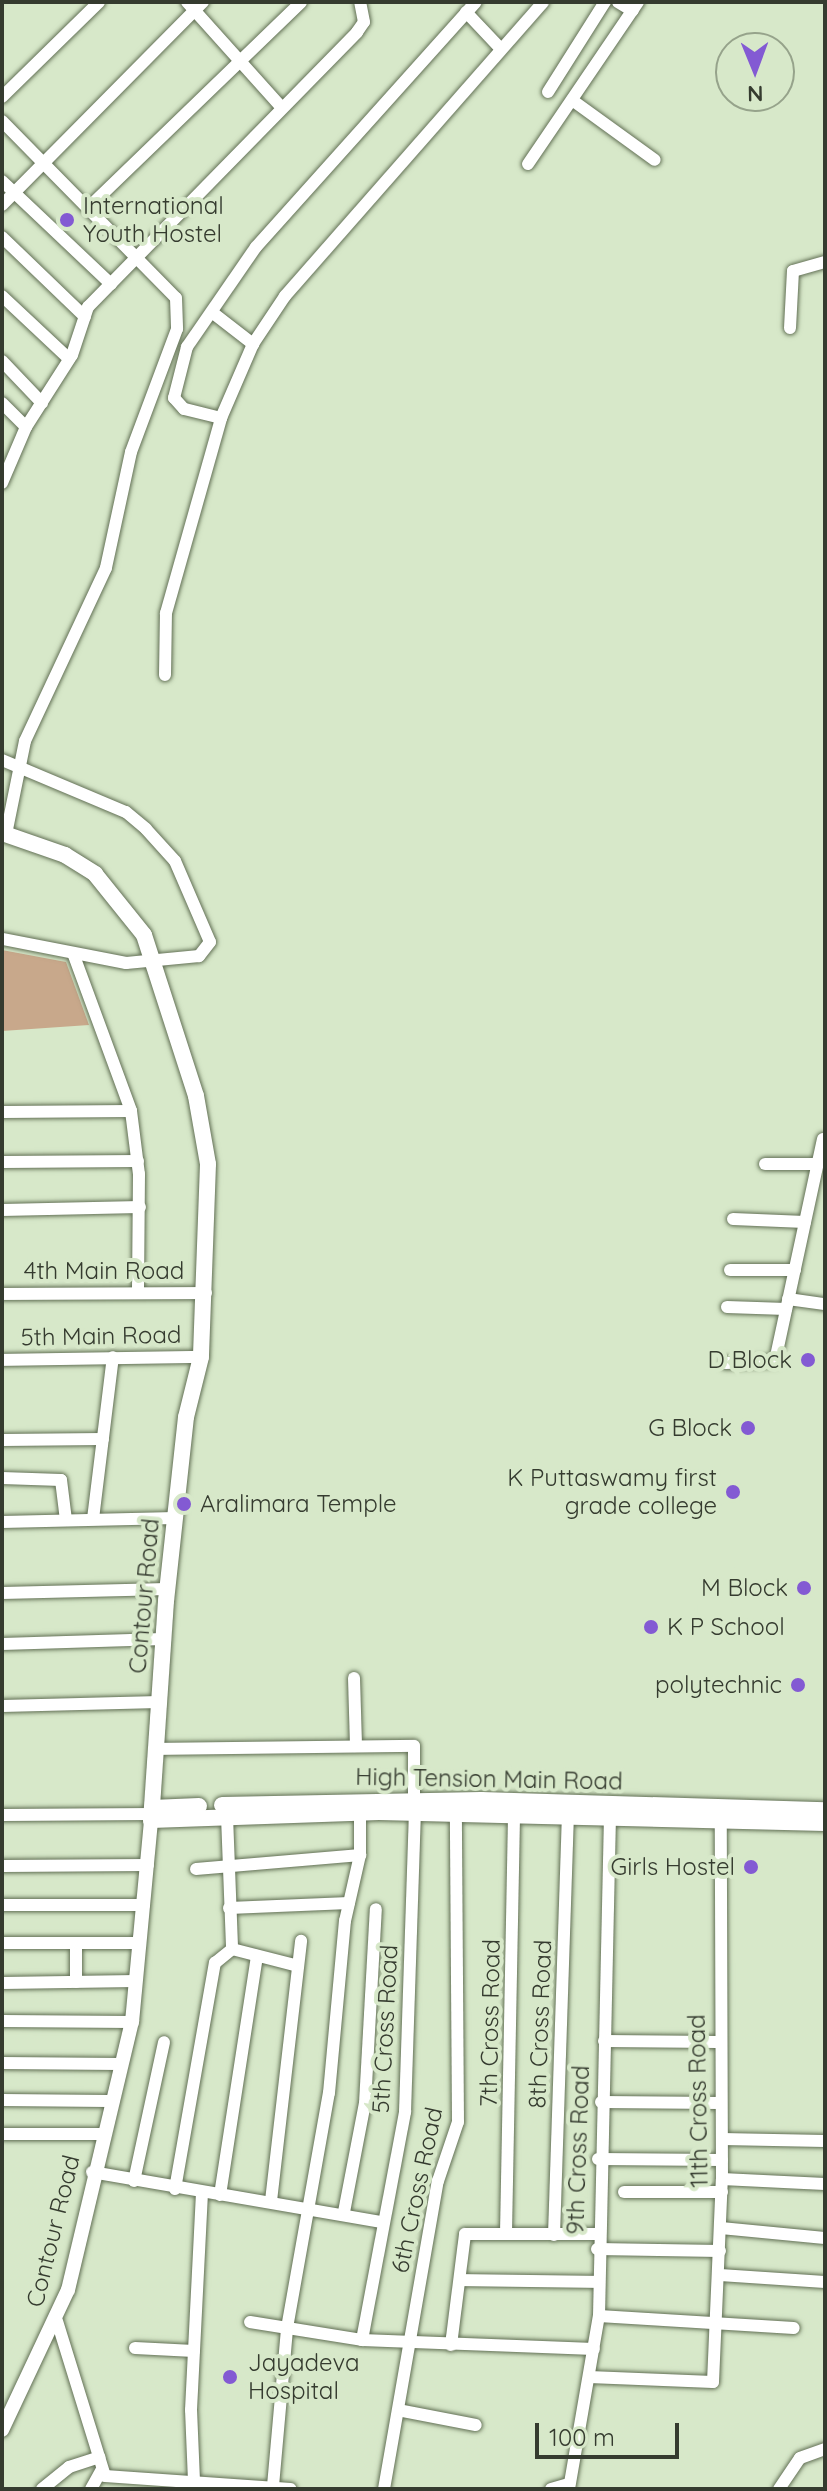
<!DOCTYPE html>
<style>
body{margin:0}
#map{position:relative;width:827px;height:2491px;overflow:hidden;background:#d7e8c9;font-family:Quicksand,sans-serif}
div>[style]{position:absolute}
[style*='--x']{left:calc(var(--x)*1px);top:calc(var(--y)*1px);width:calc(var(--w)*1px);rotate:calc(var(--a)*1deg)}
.green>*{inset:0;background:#c8a88b}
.roads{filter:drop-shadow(0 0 2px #627055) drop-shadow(0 0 2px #627055)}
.minor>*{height:12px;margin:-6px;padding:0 6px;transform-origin:6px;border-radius:6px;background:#fff}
.tertiary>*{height:14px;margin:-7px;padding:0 7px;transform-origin:7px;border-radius:7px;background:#fff}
.secondary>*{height:16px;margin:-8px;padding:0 8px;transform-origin:8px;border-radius:8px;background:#fff}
.dots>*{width:22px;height:22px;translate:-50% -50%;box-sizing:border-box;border:4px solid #d7e8c9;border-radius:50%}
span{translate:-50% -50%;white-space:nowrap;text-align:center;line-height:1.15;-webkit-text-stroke:8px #d7e8c9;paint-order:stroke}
.poi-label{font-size:24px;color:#353b2f}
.left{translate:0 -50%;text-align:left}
.right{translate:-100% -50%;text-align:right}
.street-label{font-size:24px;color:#353b2f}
.frame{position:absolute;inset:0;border:4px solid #353b2f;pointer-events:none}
.north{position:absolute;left:715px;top:32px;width:80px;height:80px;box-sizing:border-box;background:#d7e8c9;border:2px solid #96a38b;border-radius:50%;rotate:179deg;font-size:22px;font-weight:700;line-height:32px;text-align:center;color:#353b2f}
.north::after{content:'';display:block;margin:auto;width:28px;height:36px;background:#835ad3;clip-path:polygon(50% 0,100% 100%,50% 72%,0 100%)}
.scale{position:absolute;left:535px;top:2423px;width:144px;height:36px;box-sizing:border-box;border:4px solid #353b2f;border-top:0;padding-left:10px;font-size:24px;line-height:28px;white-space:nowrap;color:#353b2f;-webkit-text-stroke:6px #d7e8c9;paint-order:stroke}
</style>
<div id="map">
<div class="green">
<i style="clip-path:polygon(2px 950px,66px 962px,89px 1025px,2px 1031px)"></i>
</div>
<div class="roads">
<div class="minor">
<i style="--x:187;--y:2;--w:142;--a:48.1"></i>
<i style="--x:618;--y:2;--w:17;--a:31"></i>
<i style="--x:466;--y:12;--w:50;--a:46.6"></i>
<i style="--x:548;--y:92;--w:107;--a:-57.7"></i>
<i style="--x:2;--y:97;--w:136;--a:-44.4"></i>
<i style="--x:572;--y:100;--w:102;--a:35.9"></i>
<i style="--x:2;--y:121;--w:248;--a:45.5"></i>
<i style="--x:176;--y:298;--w:31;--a:88"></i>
<i style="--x:177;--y:329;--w:131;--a:110.5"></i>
<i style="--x:131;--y:452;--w:119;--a:102.2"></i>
<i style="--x:106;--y:568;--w:191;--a:115.1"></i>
<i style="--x:25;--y:741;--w:95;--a:101.5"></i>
<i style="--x:528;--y:164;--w:196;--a:-55.8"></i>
<i style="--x:2;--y:181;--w:150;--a:43.4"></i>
<i style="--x:2;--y:205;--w:286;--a:-45.3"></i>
<i style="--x:88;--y:208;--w:296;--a:-44"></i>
<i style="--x:2;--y:237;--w:115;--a:43.9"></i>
<i style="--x:2;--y:296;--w:92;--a:43.2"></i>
<i style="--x:213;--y:313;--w:51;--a:37.8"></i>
<i style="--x:790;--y:328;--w:57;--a:-87"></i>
<i style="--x:793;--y:271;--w:33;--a:-16"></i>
<i style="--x:2;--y:361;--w:58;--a:46.4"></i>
<i style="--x:2;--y:403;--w:34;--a:45"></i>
<i style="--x:221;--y:418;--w:38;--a:-166"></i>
<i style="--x:184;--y:409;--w:15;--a:-132"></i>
<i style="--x:174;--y:398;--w:53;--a:-75.7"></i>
<i style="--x:187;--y:347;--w:121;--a:-55.4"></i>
<i style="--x:256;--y:247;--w:329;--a:-48.1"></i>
<i style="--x:2;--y:483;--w:61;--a:-66.8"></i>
<i style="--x:26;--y:427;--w:85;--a:-57.4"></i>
<i style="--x:72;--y:355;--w:51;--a:-71.6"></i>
<i style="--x:88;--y:307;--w:385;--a:-45.6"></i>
<i style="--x:357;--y:32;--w:12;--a:-55"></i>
<i style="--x:364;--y:22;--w:20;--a:-101"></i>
<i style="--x:165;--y:675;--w:62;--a:-89.1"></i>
<i style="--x:166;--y:613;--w:203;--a:-74.2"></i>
<i style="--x:221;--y:418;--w:81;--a:-66.6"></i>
<i style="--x:253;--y:344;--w:58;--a:-56.3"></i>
<i style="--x:285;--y:296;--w:391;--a:-48.7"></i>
<i style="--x:2;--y:760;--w:134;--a:22.8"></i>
<i style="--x:126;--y:812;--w:26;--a:40"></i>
<i style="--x:146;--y:829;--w:43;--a:47.8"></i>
<i style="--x:175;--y:861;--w:88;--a:66.6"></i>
<i style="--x:210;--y:942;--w:18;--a:128"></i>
<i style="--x:199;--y:956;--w:73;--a:174.5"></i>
<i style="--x:126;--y:963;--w:126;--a:-169"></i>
<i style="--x:73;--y:953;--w:168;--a:69.8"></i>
<i style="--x:131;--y:1111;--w:64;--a:82.8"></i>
<i style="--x:139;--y:1174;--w:119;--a:90.5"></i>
<i style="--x:2;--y:1112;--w:129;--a:-0.4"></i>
<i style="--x:2;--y:1162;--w:136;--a:-0.4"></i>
<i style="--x:765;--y:1164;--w:53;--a:0"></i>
<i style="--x:2;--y:1210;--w:138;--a:-1.2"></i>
<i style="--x:733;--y:1219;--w:72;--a:2.4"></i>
<i style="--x:730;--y:1270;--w:65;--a:0"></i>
<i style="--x:2;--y:1294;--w:204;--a:-0.3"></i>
<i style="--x:788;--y:1299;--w:37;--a:8"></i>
<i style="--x:727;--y:1307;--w:59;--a:1.9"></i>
<i style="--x:2;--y:1360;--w:199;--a:-0.9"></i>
<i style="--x:726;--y:1363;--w:49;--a:-2.3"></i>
<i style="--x:775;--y:1361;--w:227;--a:-77.8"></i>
<i style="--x:2;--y:1440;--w:101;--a:-0.6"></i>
<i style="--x:2;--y:1478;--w:59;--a:1.9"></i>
<i style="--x:61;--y:1480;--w:40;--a:82.9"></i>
<i style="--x:93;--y:1519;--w:163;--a:-83"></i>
<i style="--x:2;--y:1522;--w:173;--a:-1.3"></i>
<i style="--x:2;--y:1593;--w:165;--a:-1.4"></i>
<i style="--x:2;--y:1644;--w:161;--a:-1.8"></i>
<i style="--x:354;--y:1678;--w:68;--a:88.3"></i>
<i style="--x:2;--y:1706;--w:157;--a:-1.5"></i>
<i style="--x:156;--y:1749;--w:258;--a:-0.7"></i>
<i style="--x:414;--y:1746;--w:55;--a:90"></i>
<i style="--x:2;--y:1815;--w:150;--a:-0.4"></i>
<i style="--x:227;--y:1816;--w:133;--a:87.8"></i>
<i style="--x:232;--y:1949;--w:68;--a:14.4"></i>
<i style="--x:2;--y:1866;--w:146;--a:-0.4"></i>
<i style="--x:196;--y:1869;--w:165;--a:-4.9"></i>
<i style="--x:2;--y:1905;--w:142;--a:0"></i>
<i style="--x:229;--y:1908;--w:120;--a:-2.4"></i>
<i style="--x:2;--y:1943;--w:138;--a:0"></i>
<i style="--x:76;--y:1982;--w:39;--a:-90"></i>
<i style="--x:2;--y:1983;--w:134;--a:-0.9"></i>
<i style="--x:2;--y:2021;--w:130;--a:0.4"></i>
<i style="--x:604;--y:2041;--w:114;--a:0.5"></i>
<i style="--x:2;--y:2063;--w:118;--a:0.5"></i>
<i style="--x:2;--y:2100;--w:107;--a:0.5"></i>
<i style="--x:601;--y:2102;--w:119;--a:0.5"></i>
<i style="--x:2;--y:2134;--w:99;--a:0"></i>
<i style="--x:722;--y:2139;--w:103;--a:1.1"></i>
<i style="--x:598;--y:2159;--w:124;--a:0.5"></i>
<i style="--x:92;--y:2172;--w:294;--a:9.8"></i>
<i style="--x:722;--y:2179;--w:103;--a:2.8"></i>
<i style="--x:134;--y:2181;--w:142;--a:-77.8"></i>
<i style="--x:175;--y:2189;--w:230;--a:-80"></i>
<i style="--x:215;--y:1963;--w:22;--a:-39"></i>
<i style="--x:624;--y:2192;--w:98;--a:0"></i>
<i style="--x:220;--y:2195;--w:242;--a:-81.2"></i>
<i style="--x:271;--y:2201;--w:262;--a:-83.4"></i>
<i style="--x:344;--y:2212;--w:111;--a:-79.1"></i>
<i style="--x:365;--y:2103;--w:194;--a:-86.8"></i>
<i style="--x:721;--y:2228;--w:104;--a:5.5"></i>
<i style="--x:506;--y:2233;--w:420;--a:-88.9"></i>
<i style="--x:554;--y:2235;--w:421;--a:-88.1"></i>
<i style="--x:597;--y:2249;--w:123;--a:0.9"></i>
<i style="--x:720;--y:2275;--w:105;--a:3.8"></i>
<i style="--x:461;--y:2280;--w:138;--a:0.8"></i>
<i style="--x:599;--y:2316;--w:195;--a:3.5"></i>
<i style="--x:57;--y:2321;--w:162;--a:72.8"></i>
<i style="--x:105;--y:2476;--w:186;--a:4"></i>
<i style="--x:250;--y:2322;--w:113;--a:9.1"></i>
<i style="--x:362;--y:2340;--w:232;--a:2.2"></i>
<i style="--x:362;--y:2340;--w:232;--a:-79.3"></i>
<i style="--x:405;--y:2112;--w:300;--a:-88.1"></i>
<i style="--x:451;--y:2345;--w:112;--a:-82.8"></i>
<i style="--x:465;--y:2234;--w:133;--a:0"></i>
<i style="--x:135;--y:2348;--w:59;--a:2.9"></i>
<i style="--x:589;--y:2377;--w:124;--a:2.3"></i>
<i style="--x:713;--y:2382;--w:203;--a:-87.5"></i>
<i style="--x:722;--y:2179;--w:360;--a:-90.2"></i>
<i style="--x:403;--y:2411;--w:74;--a:10.9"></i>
<i style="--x:194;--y:2481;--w:71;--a:-92.4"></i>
<i style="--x:191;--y:2410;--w:217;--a:-87.1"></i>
<i style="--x:273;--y:2486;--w:159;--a:-84.9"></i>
<i style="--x:287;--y:2328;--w:239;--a:-79.9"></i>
<i style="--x:329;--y:2093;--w:173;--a:-84.7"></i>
<i style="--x:345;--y:1921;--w:68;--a:-77.2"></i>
<i style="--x:360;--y:1855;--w:51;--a:-90"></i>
<i style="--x:42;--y:2489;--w:35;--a:-39"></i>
<i style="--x:69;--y:2467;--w:32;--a:-18"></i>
<i style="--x:91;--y:2489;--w:23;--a:-61"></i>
<i style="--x:384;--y:2489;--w:313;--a:-80.1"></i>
<i style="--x:438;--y:2181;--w:62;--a:-71.3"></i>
<i style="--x:458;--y:2122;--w:313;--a:-90.4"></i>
<i style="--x:551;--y:2489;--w:19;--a:-16"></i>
<i style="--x:569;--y:2489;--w:176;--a:-80.2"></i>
<i style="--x:599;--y:2316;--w:500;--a:-88.74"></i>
<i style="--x:779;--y:2489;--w:37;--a:-56"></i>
<i style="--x:800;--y:2458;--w:27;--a:-20"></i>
</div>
<div class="tertiary">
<i style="--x:2;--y:2430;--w:155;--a:-64.8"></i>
<i style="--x:68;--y:2290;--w:276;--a:-76.6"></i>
<i style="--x:132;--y:2022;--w:203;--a:-84.6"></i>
</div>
<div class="secondary">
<i style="--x:2;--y:833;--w:67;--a:19.2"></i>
<i style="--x:65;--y:855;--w:36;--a:32"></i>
<i style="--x:95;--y:874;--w:78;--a:51.2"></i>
<i style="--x:144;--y:935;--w:169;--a:72.1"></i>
<i style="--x:196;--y:1096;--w:69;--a:80"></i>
<i style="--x:208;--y:1164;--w:193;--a:92.1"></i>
<i style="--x:201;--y:1357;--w:62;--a:104"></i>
<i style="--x:186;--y:1417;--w:185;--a:96.2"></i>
<i style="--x:166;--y:1601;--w:220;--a:93.9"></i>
<i style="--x:151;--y:1820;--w:228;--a:-2"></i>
<i style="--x:379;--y:1812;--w:446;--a:1.4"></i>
<i style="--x:222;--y:1805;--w:259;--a:-1.1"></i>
<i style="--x:481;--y:1800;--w:344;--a:1.7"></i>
<i style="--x:152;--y:1808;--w:47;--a:-2.4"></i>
</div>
</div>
<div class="dots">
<i style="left:67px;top:220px;background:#835ad3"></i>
<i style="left:808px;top:1360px;background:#835ad3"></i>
<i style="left:748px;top:1428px;background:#835ad3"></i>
<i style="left:733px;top:1492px;background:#835ad3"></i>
<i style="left:184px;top:1504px;background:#835ad3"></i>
<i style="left:804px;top:1588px;background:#835ad3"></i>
<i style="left:651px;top:1627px;background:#835ad3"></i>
<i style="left:798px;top:1685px;background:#835ad3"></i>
<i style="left:751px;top:1867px;background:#835ad3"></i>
<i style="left:230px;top:2377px;background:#835ad3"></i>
</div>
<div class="poi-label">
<span class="left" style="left:83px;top:220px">International<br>Youth Hostel</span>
<span class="right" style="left:792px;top:1360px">D Block</span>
<span class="right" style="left:732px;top:1428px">G Block</span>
<span class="right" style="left:717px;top:1492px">K Puttaswamy first<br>grade college</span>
<span class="left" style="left:200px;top:1504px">Aralimara Temple</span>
<span class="right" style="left:788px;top:1588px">M Block</span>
<span class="left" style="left:667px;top:1627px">K P School</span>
<span class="right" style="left:782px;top:1685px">polytechnic</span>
<span class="right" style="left:735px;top:1867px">Girls Hostel</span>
<span class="left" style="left:248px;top:2377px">Jayadeva<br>Hospital</span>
</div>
<div class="street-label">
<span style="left:104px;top:1271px">4th Main Road</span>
<span style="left:101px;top:1336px;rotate:-1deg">5th Main Road</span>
<span style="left:144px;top:1596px;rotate:-85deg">Contour Road</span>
<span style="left:489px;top:1779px;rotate:1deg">High Tension Main Road</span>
<span style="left:490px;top:2023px;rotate:-89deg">7th Cross Road</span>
<span style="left:540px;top:2024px;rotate:-88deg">8th Cross Road</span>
<span style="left:385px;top:2029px;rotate:-87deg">5th Cross Road</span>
<span style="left:698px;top:2101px;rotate:-91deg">11th Cross Road</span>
<span style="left:578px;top:2150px;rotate:-88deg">9th Cross Road</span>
<span style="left:417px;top:2190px;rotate:-78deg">6th Cross Road</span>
<span style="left:53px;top:2231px;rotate:-76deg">Contour Road</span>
</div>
<div class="frame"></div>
<div class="north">N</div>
<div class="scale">100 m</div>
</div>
